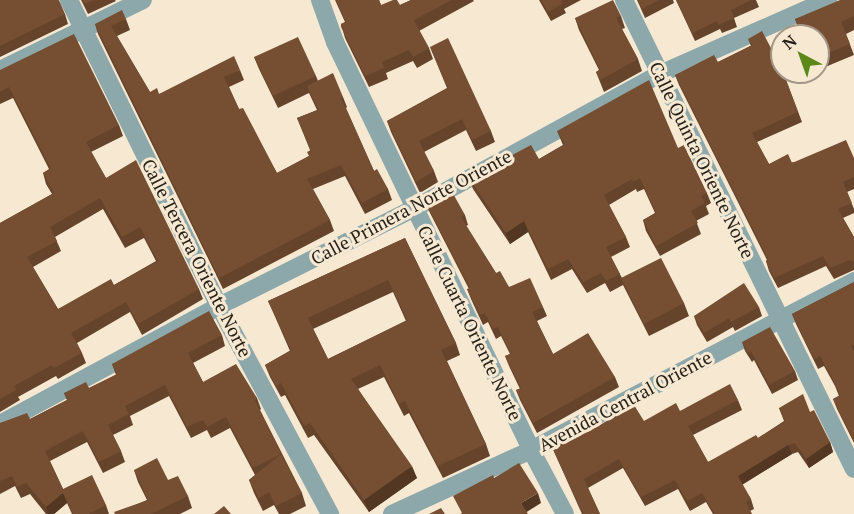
<!DOCTYPE html>
<style>
body{margin:0}
#map{position:relative;width:854px;height:514px;overflow:hidden;background:#f7e8d2;font-family:"PT Serif",serif}
div>[style]{position:absolute}
[style*='--x']{left:calc(var(--x)*1px);top:calc(var(--y)*1px);width:calc(var(--w)*1px);rotate:calc(var(--a)*1deg)}
.minor>*{height:18px;margin:-9px;padding:0 9px;transform-origin:9px;border-radius:9px;background:#8da8ab}
.wall>*{inset:0;background:#65442b}
.shaded-wall>*{inset:0;background:#533723}
.building>*{inset:0;background:#764f32}
span{translate:-50% -50%;white-space:nowrap;text-align:center;line-height:1.15;-webkit-text-stroke:6px #f7e8d2;paint-order:stroke}
.street-label{font-size:18px;color:#252018}
.north{position:absolute;left:770px;top:24px;width:60px;height:60px;box-sizing:border-box;background:#f7e8d2;border:2px solid #a39888;border-radius:50%;rotate:319deg;font-size:16px;font-weight:700;line-height:24px;text-align:center;color:#252018}
.north::after{content:'';display:block;margin:auto;width:21px;height:27px;background:#5b8818;clip-path:polygon(50% 0,100% 100%,50% 72%,0 100%)}
</style>
<div id="map">
<div class="minor">
<i style="--x:69;--y:0;--w:341;--a:63.9"></i>
<i style="--x:219;--y:306;--w:236;--a:61.9"></i>
<i style="--x:320;--y:0;--w:45;--a:70.3"></i>
<i style="--x:335;--y:42;--w:453;--a:64.3"></i>
<i style="--x:531;--y:450;--w:72;--a:62"></i>
<i style="--x:624;--y:0;--w:522;--a:63.88"></i>
<i style="--x:0;--y:70;--w:159;--a:-26.1"></i>
<i style="--x:0;--y:424;--w:249;--a:-28.3"></i>
<i style="--x:219;--y:306;--w:219;--a:-26.6"></i>
<i style="--x:415;--y:208;--w:279;--a:-28.7"></i>
<i style="--x:660;--y:74;--w:184;--a:-23.8"></i>
<i style="--x:392;--y:514;--w:153;--a:-24.7"></i>
<i style="--x:531;--y:450;--w:365;--a:-27.6"></i>
</div>
<div class="wall">
<i style="clip-path:polygon(0 0,65px 14px,68px 24px,0 57px)"></i>
<i style="clip-path:polygon(81px 0,115px 0,116px 1px,88px 14px)"></i>
<i style="clip-path:polygon(335px 0,379px 0,381px 5px,400px 5px,411px 0,473px 0,474px 1px,419px 31px,429px 48px,433px 59px,417px 68px,413px 61px,386px 73px,388px 79px,369px 87px,345px 38px,341px 24px,345px 22px)"></i>
<i style="clip-path:polygon(539px 0,581px 0,564px 9px,566px 13px,551px 21px)"></i>
<i style="clip-path:polygon(637px 0,673px 0,674px 3px,645px 18px)"></i>
<i style="clip-path:polygon(676px 0,756px 0,759px 7px,734px 18px,737px 27px,722px 33px,720px 29px,695px 41px)"></i>
<i style="clip-path:polygon(854px 0,854px 30px,846px 34px,854px 55px,818px 70px,818px 36px,801px 36px,795px 19px)"></i>
<i style="clip-path:polygon(621px 16px,625px 28px,622px 29px,638px 59px,642px 71px,604px 92px,596px 72px,599px 70px,579px 30px,575px 18px)"></i>
<i style="clip-path:polygon(126px 19px,130px 30px,117px 36px,150px 92px,159px 94px,240px 70px,244px 80px,229px 87px,239px 109px,277px 173px,309px 156px,310px 150px,297px 118px,317px 110px,309px 93px,278px 108px,259px 69px,254px 57px,316px 76px,318px 81px,343px 97px,347px 107px,346px 108px,374px 171px,388px 189px,392px 200px,365px 214px,345px 176px,313px 189px,330px 220px,334px 231px,223px 289px,98px 34px,95px 24px)"></i>
<i style="clip-path:polygon(748px 39px,783px 72px,802px 122px,757px 142px,769px 164px,854px 158px,854px 189px,847px 192px,854px 209px,854px 213px,843px 218px,854px 237px,854px 270px,834px 279px,826px 266px,778px 288px,769px 271px,766px 261px,767px 260px,679px 85px,675px 75px,718px 62px,751px 46px)"></i>
<i style="clip-path:polygon(430px 47px,491px 131px,495px 142px,476px 151px,466px 130px,424px 152px,434px 171px,438px 182px,420px 193px,391px 132px,387px 121px,447px 88px)"></i>
<i style="clip-path:polygon(evenodd,0 70px,119px 125px,123px 136px,91px 152px,106px 178px,199px 289px,203px 299px,142px 335px,130px 312px,77px 343px,82px 353px,86px 363px,58px 379px,56px 376px,18px 397px,20px 400px,0 412px,0 223px,52px 194px,46px 184px,43px 173px,49px 169px,13px 98px,0 104px,0 70px,103px 209px,125px 248px,144px 238px,156px 261px,114px 285px,58px 309px,33px 267px,61px 251px,55px 237px,103px 209px)"></i>
<i style="clip-path:polygon(557px 131px,678px 148px,707px 193px,711px 203px,706px 206px,709px 214px,696px 221px,701px 234px,660px 256px,646px 231px,643px 220px,655px 213px,644px 189px,637px 192px,636px 189px,609px 205px,626px 237px,630px 247px,611px 257px,622px 278px,684px 303px,689px 316px,649px 336px,623px 285px,610px 292px,605px 283px,587px 293px,572px 269px,551px 280px,528px 232px,510px 244px,473px 189px,469px 178px,539px 159px,563px 145px)"></i>
<i style="clip-path:polygon(426px 204px,465px 215px,468px 225px,466px 226px,496px 273px,509px 287px,543px 307px,547px 316px,537px 321px,553px 354px,615px 377px,619px 387px,537px 433px,520px 400px,516px 390px,520px 389px,509px 366px,505px 356px,510px 354px,501px 336px,496px 339px,488px 322px,483px 325px,471px 299px,467px 289px,469px 289px,430px 213px)"></i>
<i style="clip-path:polygon(evenodd,405px 238px,456px 343px,460px 355px,447px 361px,486px 444px,490px 456px,443px 478px,409px 413px,404px 416px,384px 377px,358px 389px,417px 478px,369px 512px,314px 435px,308px 438px,285px 395px,281px 397px,270px 377px,265px 365px,290px 351px,273px 312px,268px 301px,405px 238px,393px 292px,406px 321px,328px 359px,313px 329px,393px 292px)"></i>
<i style="clip-path:polygon(854px 282px,854px 443px,837px 409px,833px 399px,839px 396px,835px 386px,824px 366px,818px 369px,796px 324px,792px 314px)"></i>
<i style="clip-path:polygon(759px 307px,762px 316px,735px 331px,733px 327px,707px 342px,697px 325px,694px 316px)"></i>
<i style="clip-path:polygon(222px 335px,225px 346px,193px 363px,203px 382px,257px 398px,261px 409px,260px 410px,302px 493px,306px 506px,290px 514px,279px 514px,274px 505px,263px 511px,254px 493px,249px 480px,255px 475px,230px 428px,211px 438px,207px 430px,191px 438px,169px 396px,130px 416px,133px 425px,113px 435px,121px 451px,125px 462px,103px 473px,87px 442px,50px 461px,63px 489px,106px 505px,109px 514px,72px 514px,67px 503px,54px 514px,46px 514px,30px 494px,21px 498px,15px 486px,0 494px,0 423px,30px 419px,67px 400px,64px 393px,89px 388px,116px 375px,112px 364px)"></i>
<i style="clip-path:polygon(742px 342px,795px 371px,798px 380px,772px 394px,754px 360px,752px 362px,745px 351px)"></i>
<i style="clip-path:polygon(738px 400px,742px 410px,693px 435px,708px 462px,758px 438px,784px 421px,779px 408px,810px 412px,830px 442px,833px 452px,809px 468px,798px 452px,792px 454px,742px 485px,751px 499px,754px 509px,750px 511px,752px 514px,713px 514px,706px 502px,690px 511px,678px 489px,645px 506px,623px 468px,588px 488px,600px 514px,582px 514px,551px 445px,588px 432px,644px 421px,680px 411px)"></i>
<i style="clip-path:polygon(134px 470px,168px 480px,188px 496px,192px 508px,180px 514px,115px 514px,147px 500px,138px 482px)"></i>
</div>
<div class="shaded-wall">
<i style="clip-path:polygon(524px 221px,528px 232px,510px 244px,506px 233px)"></i>
<i style="clip-path:polygon(830px 442px,833px 452px,809px 468px,806px 459px)"></i>
<i style="clip-path:polygon(788px 445px,792px 454px,741px 485px,738px 476px)"></i>
<i style="clip-path:polygon(412px 466px,417px 478px,369px 512px,364px 500px)"></i>
<i style="clip-path:polygon(63px 493px,67px 503px,54px 514px,48px 514px,46px 507px)"></i>
<i style="clip-path:polygon(538px 493px,541px 503px,525px 513px,521px 503px)"></i>
</div>
<div class="building">
<i style="clip-path:polygon(0 0,59px 0,65px 14px,0 46px)"></i>
<i style="clip-path:polygon(82px 0,94px 0,85px 4px)"></i>
<i style="clip-path:polygon(336px 0,379px 0,381px 5px,393px 0,397px 0,400px 5px,411px 0,452px 0,414px 20px,429px 48px,413px 57px,409px 50px,382px 62px,384px 68px,365px 76px,341px 27px,341px 24px,346px 22px)"></i>
<i style="clip-path:polygon(541px 0,561px 0,562px 4px,548px 12px)"></i>
<i style="clip-path:polygon(613px 0,621px 16px,616px 18px,638px 59px,600px 80px,596px 72px,600px 70px,575px 18px)"></i>
<i style="clip-path:polygon(638px 0,659px 0,642px 9px)"></i>
<i style="clip-path:polygon(676px 0,751px 0,731px 10px,734px 18px,718px 25px,717px 21px,692px 33px)"></i>
<i style="clip-path:polygon(840px 0,854px 0,854px 16px,841px 22px,850px 44px,818px 57px,818px 36px,802px 36px,795px 19px)"></i>
<i style="clip-path:polygon(122px 10px,126px 19px,111px 26px,150px 92px,157px 88px,159px 94px,234px 56px,240px 70px,224px 77px,239px 109px,243px 108px,277px 173px,309px 156px,307px 152px,311px 150px,297px 118px,318px 110px,307px 86px,333px 73px,343px 97px,341px 98px,374px 171px,377px 169px,388px 189px,362px 203px,341px 165px,307px 179px,330px 220px,219px 278px,95px 24px)"></i>
<i style="clip-path:polygon(762px 31px,782px 69px,782px 72px,783px 72px,798px 112px,752px 133px,769px 164px,788px 154px,792px 163px,846px 140px,854px 158px,854px 177px,843px 182px,852px 203px,838px 209px,854px 237px,854px 262px,850px 260px,830px 268px,823px 256px,774px 278px,766px 261px,768px 259px,675px 75px,714px 55px,718px 62px,752px 45px,748px 39px)"></i>
<i style="clip-path:polygon(evenodd,74px 34px,119px 125px,86px 142px,106px 178px,136px 160px,199px 289px,138px 324px,126px 302px,71px 333px,82px 353px,54px 368px,52px 365px,14px 386px,16px 390px,0 399px,0 223px,54px 193px,43px 173px,51px 169px,9px 87px,0 92px,0 70px,74px 34px,100px 198px,122px 237px,140px 227px,158px 261px,114px 285px,111px 279px,58px 309px,27px 257px,57px 241px,50px 227px,100px 198px)"></i>
<i style="clip-path:polygon(298px 37px,316px 76px,273px 96px,254px 57px)"></i>
<i style="clip-path:polygon(448px 38px,491px 131px,472px 140px,462px 119px,419px 141px,434px 171px,416px 182px,387px 121px,448px 88px,430px 47px)"></i>
<i style="clip-path:polygon(649px 80px,678px 148px,684px 145px,707px 193px,701px 196px,705px 203px,691px 211px,698px 223px,656px 246px,643px 220px,656px 213px,640px 178px,633px 182px,632px 179px,604px 195px,626px 237px,606px 247px,620px 274px,606px 281px,601px 273px,583px 282px,568px 259px,548px 269px,524px 221px,506px 233px,469px 178px,531px 145px,539px 159px,565px 144px,557px 131px)"></i>
<i style="clip-path:polygon(451px 190px,465px 215px,461px 217px,496px 273px,500px 271px,509px 287px,530px 278px,543px 307px,532px 312px,553px 354px,588px 333px,615px 377px,533px 423px,516px 390px,521px 388px,505px 356px,511px 354px,498px 327px,493px 329px,485px 313px,480px 315px,467px 289px,470px 288px,426px 204px)"></i>
<i style="clip-path:polygon(evenodd,405px 238px,456px 343px,441px 350px,486px 444px,438px 466px,405px 401px,399px 404px,380px 365px,351px 379px,412px 466px,364px 500px,310px 423px,304px 426px,281px 383px,276px 386px,265px 365px,291px 350px,268px 301px,405px 238px,388px 280px,407px 320px,328px 359px,308px 318px,388px 280px)"></i>
<i style="clip-path:polygon(661px 258px,684px 303px,644px 324px,621px 278px)"></i>
<i style="clip-path:polygon(854px 282px,854px 345px,851px 346px,854px 352px,854px 441px,833px 399px,840px 395px,831px 376px,820px 356px,814px 359px,792px 314px)"></i>
<i style="clip-path:polygon(744px 283px,759px 307px,731px 322px,729px 318px,704px 333px,694px 316px)"></i>
<i style="clip-path:polygon(209px 311px,222px 335px,188px 353px,203px 382px,236px 364px,257px 398px,255px 400px,281px 454px,253px 468px,226px 417px,207px 427px,203px 420px,187px 427px,165px 385px,125px 406px,129px 414px,108px 425px,121px 451px,99px 462px,83px 431px,45px 451px,63px 489px,92px 475px,106px 505px,88px 514px,73px 514px,63px 493px,46px 507px,26px 483px,17px 487px,12px 476px,0 481px,0 423px,27px 413px,30px 419px,67px 400px,64px 393px,86px 382px,89px 388px,117px 374px,112px 364px)"></i>
<i style="clip-path:polygon(770px 327px,795px 371px,769px 385px,751px 351px,748px 353px,742px 342px)"></i>
<i style="clip-path:polygon(730px 384px,738px 400px,688px 426px,708px 462px,756px 435px,758px 438px,785px 421px,779px 408px,803px 394px,810px 412px,814px 410px,830px 442px,806px 459px,795px 443px,788px 445px,738px 476px,751px 499px,746px 502px,752px 514px,715px 514px,702px 493px,687px 501px,675px 480px,641px 497px,619px 459px,584px 479px,600px 514px,583px 514px,551px 445px,586px 428px,588px 432px,634px 405px,644px 421px,676px 403px,680px 411px)"></i>
<i style="clip-path:polygon(281px 454px,302px 493px,276px 506px,269px 492px,259px 498px,249px 480px)"></i>
<i style="clip-path:polygon(157px 458px,168px 480px,178px 476px,188px 496px,151px 514px,115px 514px,114px 512px,148px 500px,134px 470px)"></i>
<i style="clip-path:polygon(519px 463px,538px 493px,521px 503px,528px 514px,460px 514px,462px 513px,453px 496px,493px 475px,494px 478px)"></i>
<i style="clip-path:polygon(224px 506px,231px 514px,214px 514px)"></i>
<i style="clip-path:polygon(441px 508px,445px 514px,429px 514px)"></i>
</div>
<div class="street-label">
<span style="left:702px;top:160px;rotate:64deg">Calle Quinta Oriente Norte</span>
<span style="left:411px;top:207px;rotate:-28deg">Calle Primera Norte Oriente</span>
<span style="left:197px;top:258px;rotate:63deg">Calle Tercera Oriente Norte</span>
<span style="left:470px;top:323px;rotate:64deg">Calle Cuarta Oriente Norte</span>
<span style="left:625px;top:401px;rotate:-28deg">Avenida Central Oriente</span>
</div>
<div class="north">N</div>
</div>
